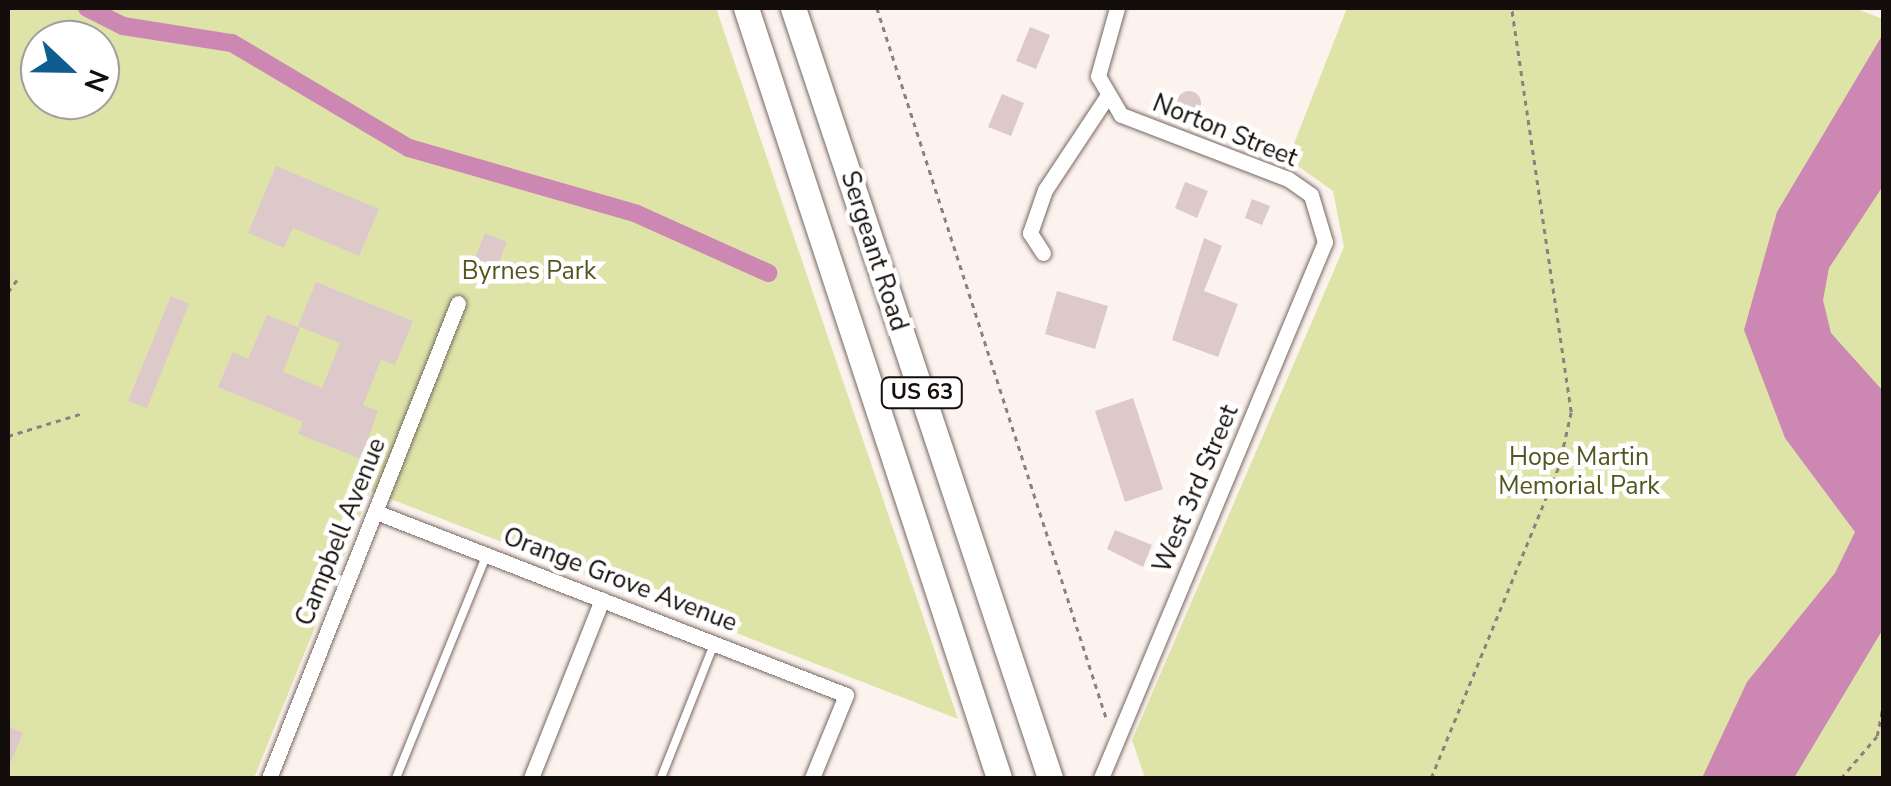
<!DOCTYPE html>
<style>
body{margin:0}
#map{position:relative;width:1891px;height:786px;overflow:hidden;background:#fdf3ee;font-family:"Nunito Sans",sans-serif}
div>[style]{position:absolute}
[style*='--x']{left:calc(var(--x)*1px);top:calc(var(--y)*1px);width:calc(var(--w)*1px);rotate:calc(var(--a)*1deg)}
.green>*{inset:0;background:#dee4a8}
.water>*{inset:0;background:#cc88b2}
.canal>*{height:18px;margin:-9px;padding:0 9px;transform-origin:9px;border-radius:9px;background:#cc88b2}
.building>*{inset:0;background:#ddc9ca}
.round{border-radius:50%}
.path>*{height:2.5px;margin-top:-1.25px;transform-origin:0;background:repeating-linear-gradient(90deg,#89827e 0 5px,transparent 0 10px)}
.roads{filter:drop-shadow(0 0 2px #776861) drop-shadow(0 0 2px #776861)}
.service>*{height:8px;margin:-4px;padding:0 4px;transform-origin:4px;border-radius:4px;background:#fff}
.minor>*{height:15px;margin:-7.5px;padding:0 7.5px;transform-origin:7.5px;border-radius:7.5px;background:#fff}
.primary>*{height:25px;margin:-12.5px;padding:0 12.5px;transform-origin:12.5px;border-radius:12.5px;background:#fff}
span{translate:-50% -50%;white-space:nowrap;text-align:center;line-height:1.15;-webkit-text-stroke:9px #fff;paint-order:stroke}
.shield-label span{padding:2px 8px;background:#fff;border:2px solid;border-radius:8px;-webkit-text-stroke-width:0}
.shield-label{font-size:22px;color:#130e0b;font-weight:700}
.street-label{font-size:25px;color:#130e0b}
.park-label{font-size:25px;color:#53561f}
.frame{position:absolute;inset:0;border:10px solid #130e0b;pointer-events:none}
.north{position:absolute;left:20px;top:20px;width:100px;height:100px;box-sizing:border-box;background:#fff;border:2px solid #a19f9d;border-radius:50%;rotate:112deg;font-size:28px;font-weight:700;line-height:40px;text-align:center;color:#130e0b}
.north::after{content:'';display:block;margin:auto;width:35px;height:45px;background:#0f5d90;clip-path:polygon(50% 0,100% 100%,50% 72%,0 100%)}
</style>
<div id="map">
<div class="green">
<i style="clip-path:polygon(evenodd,8px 8px,716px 8px,958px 719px,370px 491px,254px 778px,8px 778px,8px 8px,40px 40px,100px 40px,100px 100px,40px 100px,40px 40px)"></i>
<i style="clip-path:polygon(1347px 8px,1854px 8px,1883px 19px,1883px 778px,1145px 778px,1132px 740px,1344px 247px,1333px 191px,1288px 159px)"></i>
</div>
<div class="water">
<i style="clip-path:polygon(1883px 34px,1883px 186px,1829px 268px,1823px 300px,1831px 333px,1883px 391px,1883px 629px,1794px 778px,1702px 778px,1747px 682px,1835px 573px,1855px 532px,1785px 438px,1744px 330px,1777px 212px)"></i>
</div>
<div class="canal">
<i style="--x:87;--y:8;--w:40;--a:26.6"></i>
<i style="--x:123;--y:26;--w:110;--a:8.9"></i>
<i style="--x:232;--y:43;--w:206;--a:30.7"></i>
<i style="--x:409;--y:148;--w:237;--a:16.1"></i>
<i style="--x:637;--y:214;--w:144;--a:24.2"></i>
</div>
<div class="building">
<i style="clip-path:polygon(1030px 27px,1050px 35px,1036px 69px,1016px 61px)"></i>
<i class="round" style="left:1177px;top:91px;width:24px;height:24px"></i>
<i style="clip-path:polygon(1002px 94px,1024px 103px,1011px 136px,988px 127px)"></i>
<i style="clip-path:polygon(276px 166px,379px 209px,359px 256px,293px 228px,284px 248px,248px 233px)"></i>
<i style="clip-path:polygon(1185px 182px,1208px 191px,1197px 218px,1175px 208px)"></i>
<i style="clip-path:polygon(1252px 199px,1270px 206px,1262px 225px,1245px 218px)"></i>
<i style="clip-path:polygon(485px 233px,507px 242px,492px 280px,470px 271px)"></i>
<i style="clip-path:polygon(1204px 238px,1222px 246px,1204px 291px,1238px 304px,1218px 357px,1172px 340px)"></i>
<i style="clip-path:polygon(316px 282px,413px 321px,395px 365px,381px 360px,363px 405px,378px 411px,361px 459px,298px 434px,303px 422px,218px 387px,233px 352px,248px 359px,267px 315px,300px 328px,283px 372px,322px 388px,340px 343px,298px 326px)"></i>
<i style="clip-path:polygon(1057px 291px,1108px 306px,1095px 349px,1045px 334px)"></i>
<i style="clip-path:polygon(171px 296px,189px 304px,147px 408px,128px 401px)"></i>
<i style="clip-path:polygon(1133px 398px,1163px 489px,1125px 502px,1095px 411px)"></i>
<i style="clip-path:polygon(1115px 530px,1152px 545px,1143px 567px,1107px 549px)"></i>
<i style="clip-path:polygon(8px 726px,23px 733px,8px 769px)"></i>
</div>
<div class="path">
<i style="--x:877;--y:8;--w:748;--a:72.1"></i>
<i style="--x:8;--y:292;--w:19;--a:-54"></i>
<i style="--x:8;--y:436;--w:78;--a:-17"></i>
<i style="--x:1431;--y:778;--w:337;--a:-67.7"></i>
<i style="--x:1559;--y:466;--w:55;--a:-77.5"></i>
<i style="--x:1571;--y:412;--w:408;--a:-98.4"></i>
<i style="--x:1841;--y:778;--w:55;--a:-49.4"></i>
<i style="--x:1877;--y:736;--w:36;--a:-79"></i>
</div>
<div class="roads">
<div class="service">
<i style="--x:396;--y:778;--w:240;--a:-67.9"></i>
<i style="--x:661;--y:778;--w:144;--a:-68.4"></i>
</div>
<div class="minor">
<i style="--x:1043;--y:253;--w:24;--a:-123"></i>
<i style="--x:1030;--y:233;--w:46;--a:-70.8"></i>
<i style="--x:1045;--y:190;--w:110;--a:-56.5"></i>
<i style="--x:376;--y:512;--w:504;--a:21.27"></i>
<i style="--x:846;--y:695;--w:90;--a:112.3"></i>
<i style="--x:269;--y:778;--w:511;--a:-68.3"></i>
<i style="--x:531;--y:778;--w:192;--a:-68.3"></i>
<i style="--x:1101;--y:778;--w:581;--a:-67.32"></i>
<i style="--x:1325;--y:242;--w:49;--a:-106.6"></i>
<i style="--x:1311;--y:195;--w:28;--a:-145"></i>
<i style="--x:1288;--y:179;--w:179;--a:-159"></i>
<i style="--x:1121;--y:115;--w:45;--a:-120.5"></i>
<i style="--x:1098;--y:76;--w:71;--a:-74.4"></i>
</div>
<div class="primary">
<i style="--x:746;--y:8;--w:810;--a:71.81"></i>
<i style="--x:793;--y:8;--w:812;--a:71.54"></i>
</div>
</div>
<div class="shield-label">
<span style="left:922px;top:393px">US 63</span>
</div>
<div class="street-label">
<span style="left:1225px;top:131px;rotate:22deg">Norton Street</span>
<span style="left:874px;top:251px;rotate:72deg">Sergeant Road</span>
<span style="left:1196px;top:489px;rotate:-67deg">West 3rd Street</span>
<span style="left:341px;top:532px;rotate:-68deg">Campbell Avenue</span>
<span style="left:620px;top:580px;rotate:21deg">Orange Grove Avenue</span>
</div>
<div class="park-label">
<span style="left:529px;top:271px">Byrnes Park</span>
<span style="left:1579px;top:472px">Hope Martin<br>Memorial Park</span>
</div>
<div class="frame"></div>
<div class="north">N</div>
</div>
